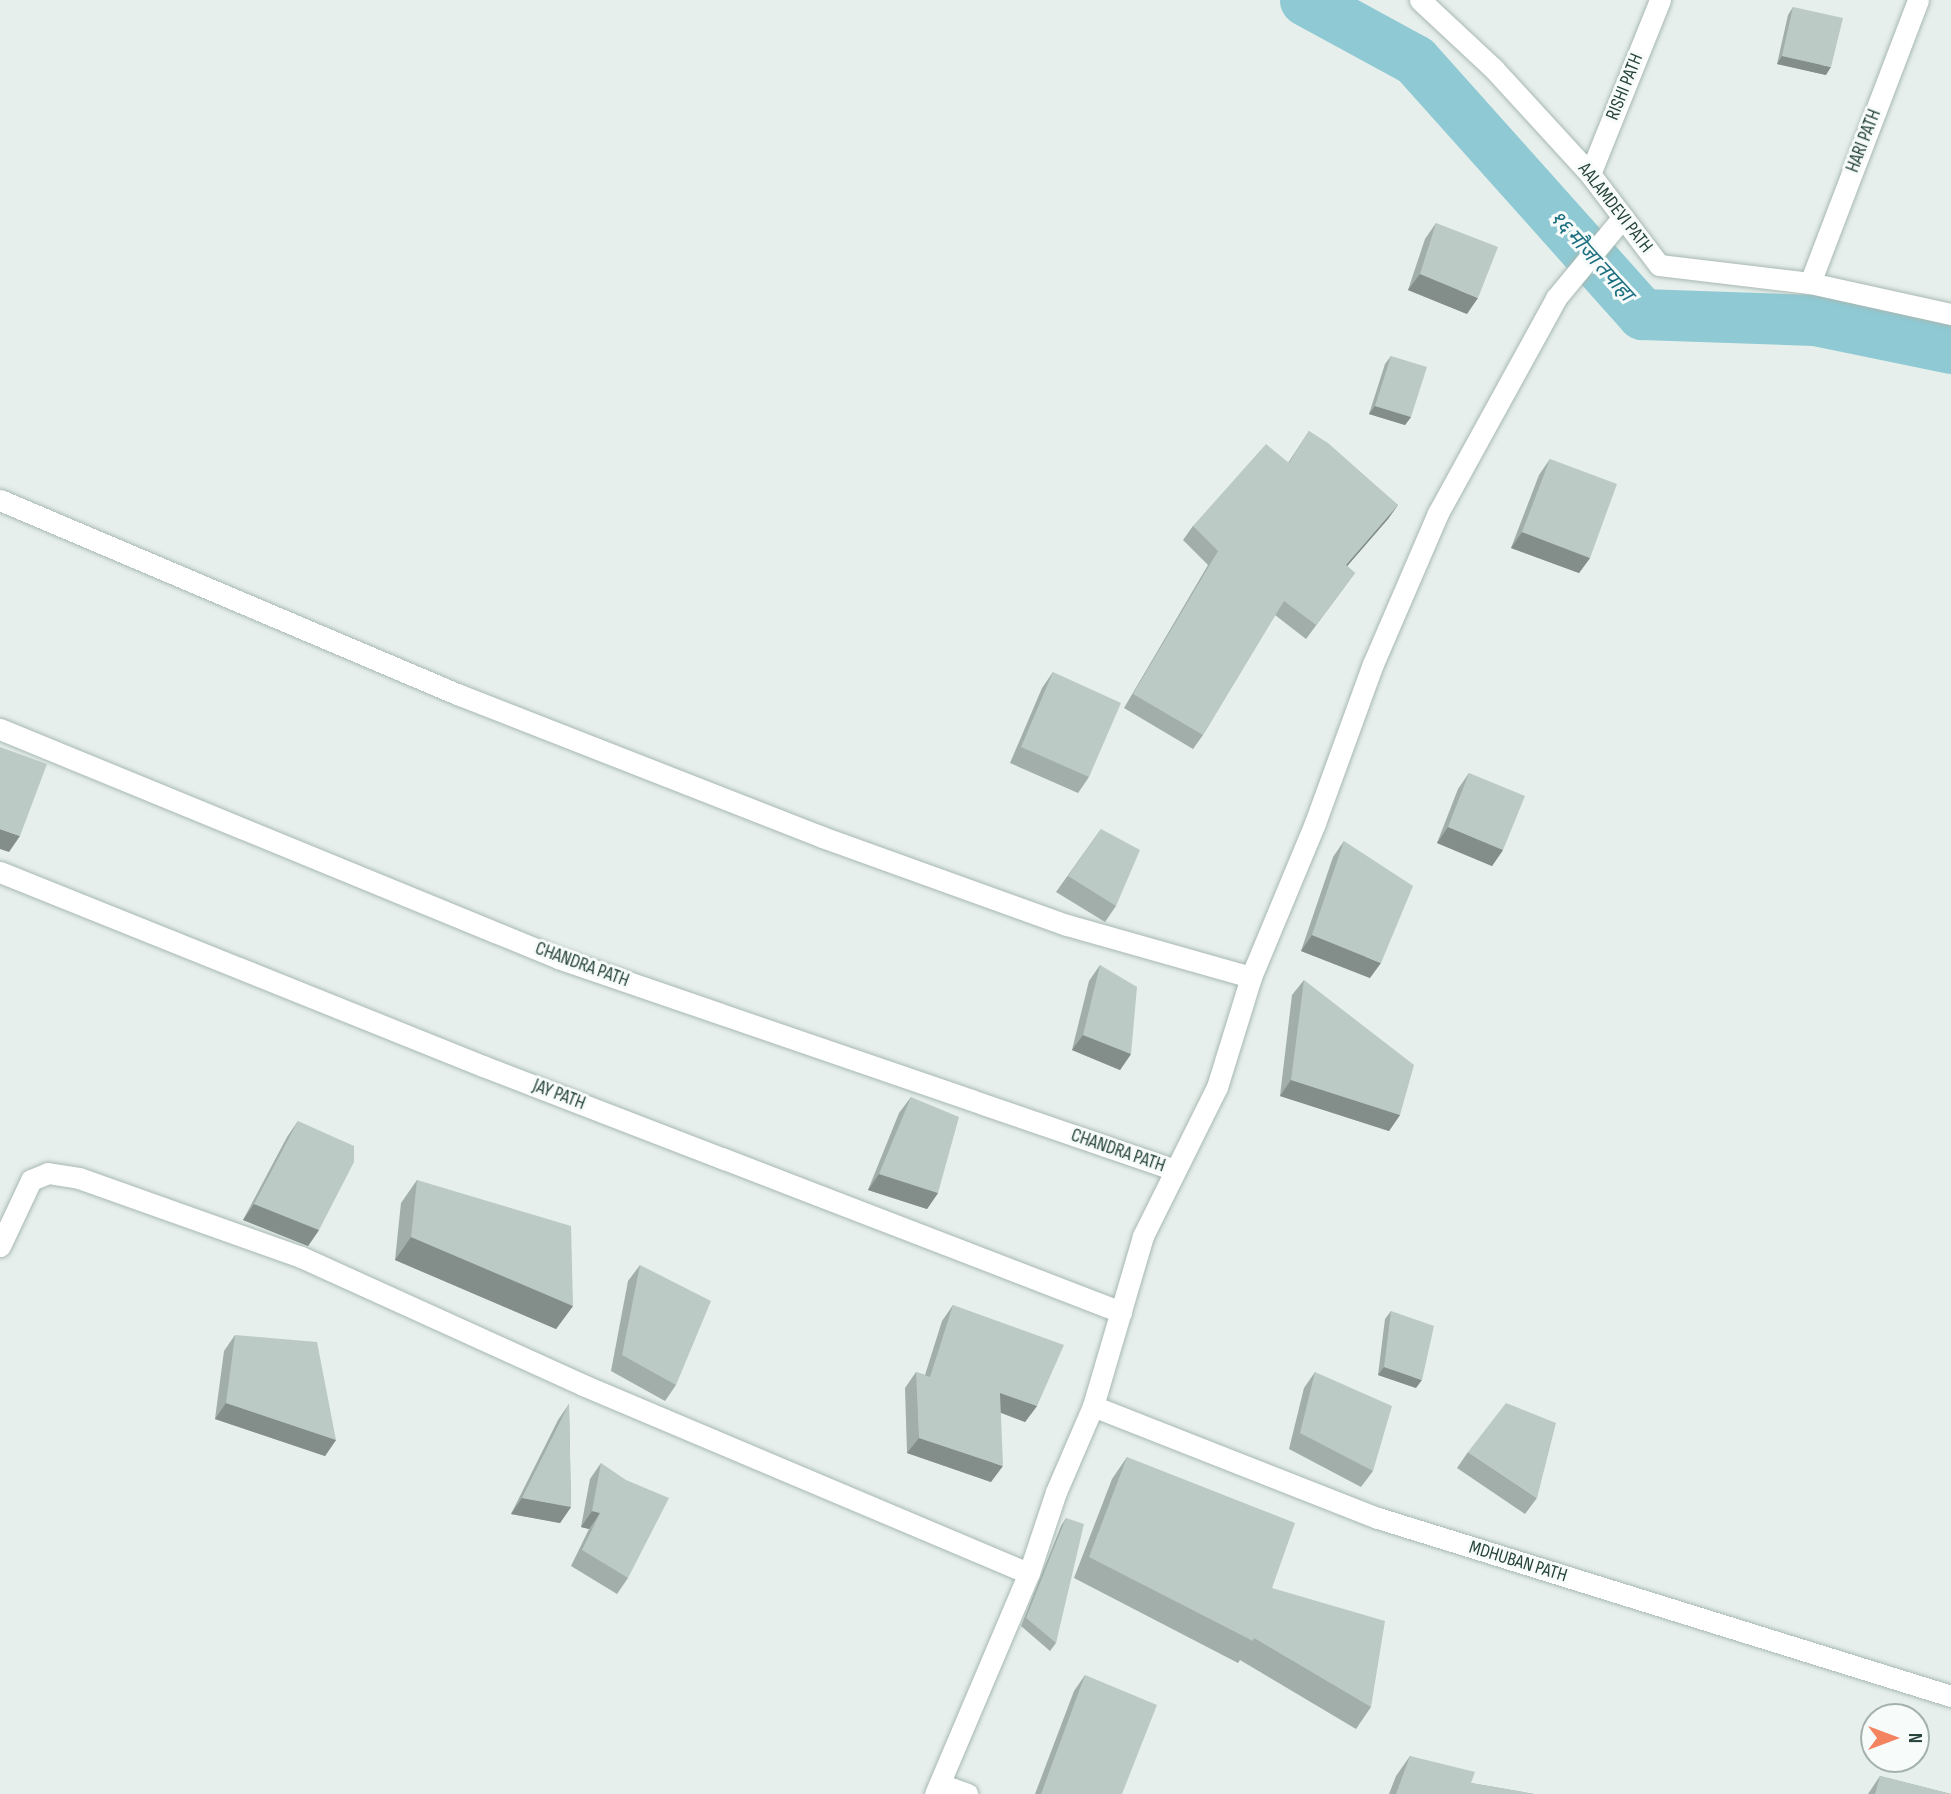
<!DOCTYPE html>
<meta charset="utf-8">
<style>
body{margin:0}
#map{position:relative;width:1951px;height:1794px;overflow:hidden;background:#e6efeb;font-family:"Sofia Sans Condensed","Noto Sans Devanagari",sans-serif}
div>[style]{position:absolute}
[style*='--x']{left:calc(var(--x)*1px);top:calc(var(--y)*1px);width:calc(var(--w)*1px);rotate:calc(var(--a)*1deg)}
.canal>*{height:51px;margin:-25.5px;padding:0 25.5px;transform-origin:25.5px;border-radius:25.5px;background:#8ec9d4}
.roads{filter:drop-shadow(0 0 2px #a8b8b2) drop-shadow(0 0 2px #a8b8b2)}
.minor>*{height:21px;margin:-10.5px;padding:0 10.5px;transform-origin:10.5px;border-radius:10.5px;background:#fff}
.wall>*{inset:0;background:#a1aea9}
.shaded-wall>*{inset:0;background:#838d89}
.building>*{inset:0;background:#bbcac4}
span{translate:-50% -50%;white-space:nowrap;text-align:center;line-height:1.15;-webkit-text-stroke:6px #f7fbf9;paint-order:stroke}
.street-label{font-size:19px;color:#24423a}
.water-label{font-size:21px;color:#1c6f80;font-style:italic}
.north{position:absolute;left:1860px;top:1703px;width:70px;height:70px;box-sizing:border-box;background:#f7fbf9;border:2px solid #a3b1ad;border-radius:50%;rotate:90deg;font-size:19px;font-weight:700;line-height:28px;text-align:center;color:#24423a}
.north::after{content:'';display:block;margin:auto;width:24px;height:32px;background:#f4845f;clip-path:polygon(50% 0,100% 100%,50% 72%,0 100%)}
</style>
<div id="map">
<div class="canal">
<i style="--x:1305;--y:0;--w:125;--a:28.6"></i>
<i style="--x:1415;--y:60;--w:341;--a:48.2"></i>
<i style="--x:1642;--y:314;--w:173;--a:2"></i>
<i style="--x:1815;--y:320;--w:139;--a:11.6"></i>
</div>
<div class="roads">
<div class="minor">
<i style="--x:1420;--y:0;--w:100;--a:43"></i>
<i style="--x:1493;--y:68;--w:144;--a:47.5"></i>
<i style="--x:1590;--y:174;--w:114;--a:52.8"></i>
<i style="--x:1659;--y:265;--w:152;--a:6.8"></i>
<i style="--x:1810;--y:283;--w:144;--a:12.4"></i>
<i style="--x:1590;--y:174;--w:188;--a:-68.1"></i>
<i style="--x:1810;--y:283;--w:303;--a:-69.1"></i>
<i style="--x:0;--y:500;--w:500;--a:23"></i>
<i style="--x:460;--y:695;--w:389;--a:21.4"></i>
<i style="--x:822;--y:837;--w:260;--a:19.8"></i>
<i style="--x:1067;--y:925;--w:191;--a:15.8"></i>
<i style="--x:0;--y:729;--w:603;--a:22.31"></i>
<i style="--x:558;--y:958;--w:652;--a:18.96"></i>
<i style="--x:0;--y:872;--w:521;--a:21.88"></i>
<i style="--x:483;--y:1066;--w:684;--a:21.09"></i>
<i style="--x:0;--y:1246;--w:73;--a:-64.8"></i>
<i style="--x:31;--y:1180;--w:18;--a:-22"></i>
<i style="--x:48;--y:1173;--w:31;--a:9"></i>
<i style="--x:79;--y:1178;--w:236;--a:19.6"></i>
<i style="--x:301;--y:1257;--w:310;--a:24.4"></i>
<i style="--x:583;--y:1385;--w:484;--a:22.9"></i>
<i style="--x:1029;--y:1573;--w:85;--a:-71.6"></i>
<i style="--x:1056;--y:1492;--w:94;--a:-66.7"></i>
<i style="--x:1093;--y:1406;--w:177;--a:-73.6"></i>
<i style="--x:1143;--y:1236;--w:166;--a:-63.6"></i>
<i style="--x:1217;--y:1087;--w:115;--a:-72.8"></i>
<i style="--x:1251;--y:977;--w:167;--a:-67.4"></i>
<i style="--x:1315;--y:823;--w:169;--a:-70"></i>
<i style="--x:1373;--y:664;--w:164;--a:-66.7"></i>
<i style="--x:1438;--y:513;--w:245;--a:-61.2"></i>
<i style="--x:1556;--y:298;--w:105;--a:-50.4"></i>
<i style="--x:1093;--y:1406;--w:306;--a:21.5"></i>
<i style="--x:1378;--y:1518;--w:600;--a:17.26"></i>
<i style="--x:940;--y:1784;--w:29;--a:20"></i>
<i style="--x:935;--y:1794;--w:240;--a:-67"></i>
</div>
</div>
<div class="wall">
<i style="clip-path:polygon(1793px 7px,1826px 75px,1777px 64px,1788px 15px)"></i>
<i style="clip-path:polygon(1436px 223px,1467px 314px,1408px 290px,1425px 239px)"></i>
<i style="clip-path:polygon(1391px 356px,1411px 417px,1405px 425px,1369px 414px,1385px 364px)"></i>
<i style="clip-path:polygon(1309px 431px,1398px 505px,1388px 519px,1347px 566px,1355px 573px,1306px 639px,1275px 615px,1203px 735px,1193px 749px,1124px 708px,1208px 565px,1183px 540px,1193px 526px,1288px 463px)"></i>
<i style="clip-path:polygon(1550px 459px,1590px 558px,1579px 573px,1511px 548px,1539px 475px)"></i>
<i style="clip-path:polygon(1053px 672px,1089px 777px,1078px 793px,1010px 763px,1042px 688px)"></i>
<i style="clip-path:polygon(1469px 773px,1503px 850px,1492px 866px,1437px 843px,1458px 789px)"></i>
<i style="clip-path:polygon(1101px 829px,1116px 906px,1105px 922px,1056px 892px)"></i>
<i style="clip-path:polygon(1344px 841px,1370px 978px,1301px 951px,1333px 857px)"></i>
<i style="clip-path:polygon(1100px 965px,1131px 1054px,1120px 1070px,1072px 1050px,1089px 981px)"></i>
<i style="clip-path:polygon(1304px 980px,1400px 1115px,1389px 1131px,1280px 1096px,1292px 995px)"></i>
<i style="clip-path:polygon(911px 1097px,938px 1193px,927px 1209px,868px 1190px,899px 1113px)"></i>
<i style="clip-path:polygon(298px 1121px,319px 1230px,308px 1246px,243px 1220px,287px 1137px)"></i>
<i style="clip-path:polygon(417px 1180px,573px 1306px,556px 1329px,395px 1260px,401px 1203px)"></i>
<i style="clip-path:polygon(640px 1265px,676px 1385px,665px 1401px,611px 1371px,628px 1281px)"></i>
<i style="clip-path:polygon(953px 1305px,1037px 1406px,1025px 1422px,1001px 1413px,991px 1482px,907px 1453px,905px 1388px,916px 1372px,925px 1375px,942px 1321px)"></i>
<i style="clip-path:polygon(1391px 1311px,1416px 1388px,1378px 1375px,1385px 1319px)"></i>
<i style="clip-path:polygon(235px 1335px,336px 1440px,325px 1456px,215px 1419px,224px 1351px)"></i>
<i style="clip-path:polygon(1315px 1372px,1373px 1471px,1361px 1487px,1289px 1449px,1304px 1388px)"></i>
<i style="clip-path:polygon(569px 1404px,571px 1507px,560px 1523px,511px 1514px,558px 1420px)"></i>
<i style="clip-path:polygon(1468px 1452px,1537px 1498px,1525px 1514px,1457px 1468px)"></i>
<i style="clip-path:polygon(1127px 1457px,1272px 1588px,1371px 1707px,1356px 1729px,1240px 1660px,1238px 1663px,1074px 1578px,1112px 1479px)"></i>
<i style="clip-path:polygon(601px 1463px,628px 1578px,617px 1594px,571px 1566px,589px 1529px,581px 1527px,590px 1479px)"></i>
<i style="clip-path:polygon(1066px 1518px,1056px 1643px,1050px 1651px,1021px 1626px,1061px 1526px)"></i>
<i style="clip-path:polygon(1085px 1675px,1122px 1794px,1035px 1794px,1074px 1691px)"></i>
<i style="clip-path:polygon(1410px 1756px,1471px 1783px,1534px 1794px,1389px 1794px,1396px 1776px)"></i>
<i style="clip-path:polygon(1880px 1776px,1951px 1794px,1868px 1794px)"></i>
</div>
<div class="shaded-wall">
<i style="clip-path:polygon(1782px 56px,1831px 67px,1826px 75px,1777px 64px)"></i>
<i style="clip-path:polygon(1420px 274px,1478px 298px,1467px 314px,1408px 290px)"></i>
<i style="clip-path:polygon(1375px 406px,1411px 417px,1405px 425px,1369px 414px)"></i>
<i style="clip-path:polygon(1398px 505px,1388px 519px,1336px 579px,1346px 565px)"></i>
<i style="clip-path:polygon(1522px 532px,1590px 558px,1579px 573px,1511px 548px)"></i>
<i style="clip-path:polygon(1448px 827px,1503px 850px,1492px 866px,1437px 843px)"></i>
<i style="clip-path:polygon(0 829px,20px 836px,9px 852px,0 849px)"></i>
<i style="clip-path:polygon(1312px 935px,1381px 963px,1370px 978px,1301px 951px)"></i>
<i style="clip-path:polygon(1083px 1035px,1131px 1054px,1120px 1070px,1072px 1050px)"></i>
<i style="clip-path:polygon(1291px 1080px,1400px 1115px,1389px 1131px,1280px 1096px)"></i>
<i style="clip-path:polygon(879px 1174px,938px 1193px,927px 1209px,868px 1190px)"></i>
<i style="clip-path:polygon(254px 1204px,319px 1230px,308px 1246px,243px 1220px)"></i>
<i style="clip-path:polygon(411px 1237px,573px 1306px,556px 1329px,395px 1260px)"></i>
<i style="clip-path:polygon(1384px 1367px,1422px 1380px,1416px 1388px,1378px 1375px)"></i>
<i style="clip-path:polygon(1000px 1393px,1037px 1406px,1025px 1422px,989px 1408px)"></i>
<i style="clip-path:polygon(226px 1403px,336px 1440px,325px 1456px,215px 1419px)"></i>
<i style="clip-path:polygon(919px 1438px,1003px 1466px,991px 1482px,907px 1453px)"></i>
<i style="clip-path:polygon(522px 1498px,571px 1507px,560px 1523px,511px 1514px)"></i>
<i style="clip-path:polygon(592px 1511px,600px 1513px,589px 1529px,581px 1527px)"></i>
</div>
<div class="building">
<i style="clip-path:polygon(1793px 7px,1843px 18px,1831px 67px,1782px 56px)"></i>
<i style="clip-path:polygon(1436px 223px,1498px 247px,1478px 298px,1420px 274px)"></i>
<i style="clip-path:polygon(1391px 356px,1427px 367px,1411px 417px,1375px 406px)"></i>
<i style="clip-path:polygon(1309px 431px,1328px 443px,1398px 505px,1346px 565px,1355px 573px,1316px 625px,1284px 601px,1203px 735px,1133px 694px,1218px 551px,1193px 526px,1266px 444px,1289px 463px)"></i>
<i style="clip-path:polygon(1550px 459px,1617px 484px,1590px 558px,1522px 532px)"></i>
<i style="clip-path:polygon(1053px 672px,1121px 703px,1089px 777px,1021px 747px)"></i>
<i style="clip-path:polygon(0 747px,47px 764px,20px 836px,0 829px)"></i>
<i style="clip-path:polygon(1469px 773px,1525px 796px,1503px 850px,1448px 827px)"></i>
<i style="clip-path:polygon(1101px 829px,1140px 850px,1116px 906px,1068px 876px)"></i>
<i style="clip-path:polygon(1344px 841px,1413px 886px,1381px 963px,1312px 935px)"></i>
<i style="clip-path:polygon(1100px 965px,1137px 987px,1131px 1054px,1083px 1035px)"></i>
<i style="clip-path:polygon(1304px 980px,1414px 1065px,1400px 1115px,1291px 1080px)"></i>
<i style="clip-path:polygon(911px 1097px,959px 1117px,938px 1193px,879px 1174px)"></i>
<i style="clip-path:polygon(298px 1121px,354px 1146px,354px 1162px,319px 1230px,254px 1204px)"></i>
<i style="clip-path:polygon(417px 1180px,571px 1226px,573px 1306px,411px 1237px)"></i>
<i style="clip-path:polygon(640px 1265px,711px 1301px,676px 1385px,622px 1355px)"></i>
<i style="clip-path:polygon(953px 1305px,1064px 1345px,1037px 1406px,1000px 1393px,1003px 1466px,919px 1438px,916px 1372px,930px 1377px)"></i>
<i style="clip-path:polygon(1391px 1311px,1434px 1326px,1422px 1380px,1384px 1367px)"></i>
<i style="clip-path:polygon(235px 1335px,317px 1342px,336px 1440px,226px 1403px)"></i>
<i style="clip-path:polygon(1315px 1372px,1392px 1406px,1373px 1471px,1300px 1433px)"></i>
<i style="clip-path:polygon(1506px 1403px,1556px 1423px,1537px 1498px,1468px 1452px)"></i>
<i style="clip-path:polygon(569px 1404px,571px 1507px,522px 1498px)"></i>
<i style="clip-path:polygon(1127px 1457px,1295px 1523px,1272px 1588px,1385px 1621px,1371px 1707px,1254px 1638px,1253px 1641px,1089px 1557px)"></i>
<i style="clip-path:polygon(601px 1463px,626px 1480px,669px 1498px,628px 1578px,582px 1550px,600px 1513px,592px 1511px)"></i>
<i style="clip-path:polygon(1066px 1518px,1084px 1524px,1056px 1643px,1026px 1618px)"></i>
<i style="clip-path:polygon(1085px 1675px,1157px 1705px,1122px 1794px,1041px 1794px)"></i>
<i style="clip-path:polygon(1410px 1756px,1475px 1772px,1471px 1783px,1534px 1794px,1396px 1794px)"></i>
<i style="clip-path:polygon(1880px 1776px,1951px 1794px,1875px 1794px)"></i>
</div>
<div class="street-label">
<span style="left:1625px;top:87px;rotate:-68deg">RISHI PATH</span>
<span style="left:1864px;top:141px;rotate:-69deg">HARI PATH</span>
<span style="left:1615px;top:208px;rotate:52deg">AALAMDEVI PATH</span>
<span style="left:582px;top:965px;rotate:20deg">CHANDRA PATH</span>
<span style="left:559px;top:1095px;rotate:21deg">JAY PATH</span>
<span style="left:1118px;top:1151px;rotate:19deg">CHANDRA PATH</span>
<span style="left:1518px;top:1562px;rotate:17deg">MDHUBAN PATH</span>
</div>
<div class="water-label">
<span style="left:1591px;top:256px;rotate:48deg">१६ मौजा तपाहा</span>
</div>
<div class="north">N</div>
</div>
